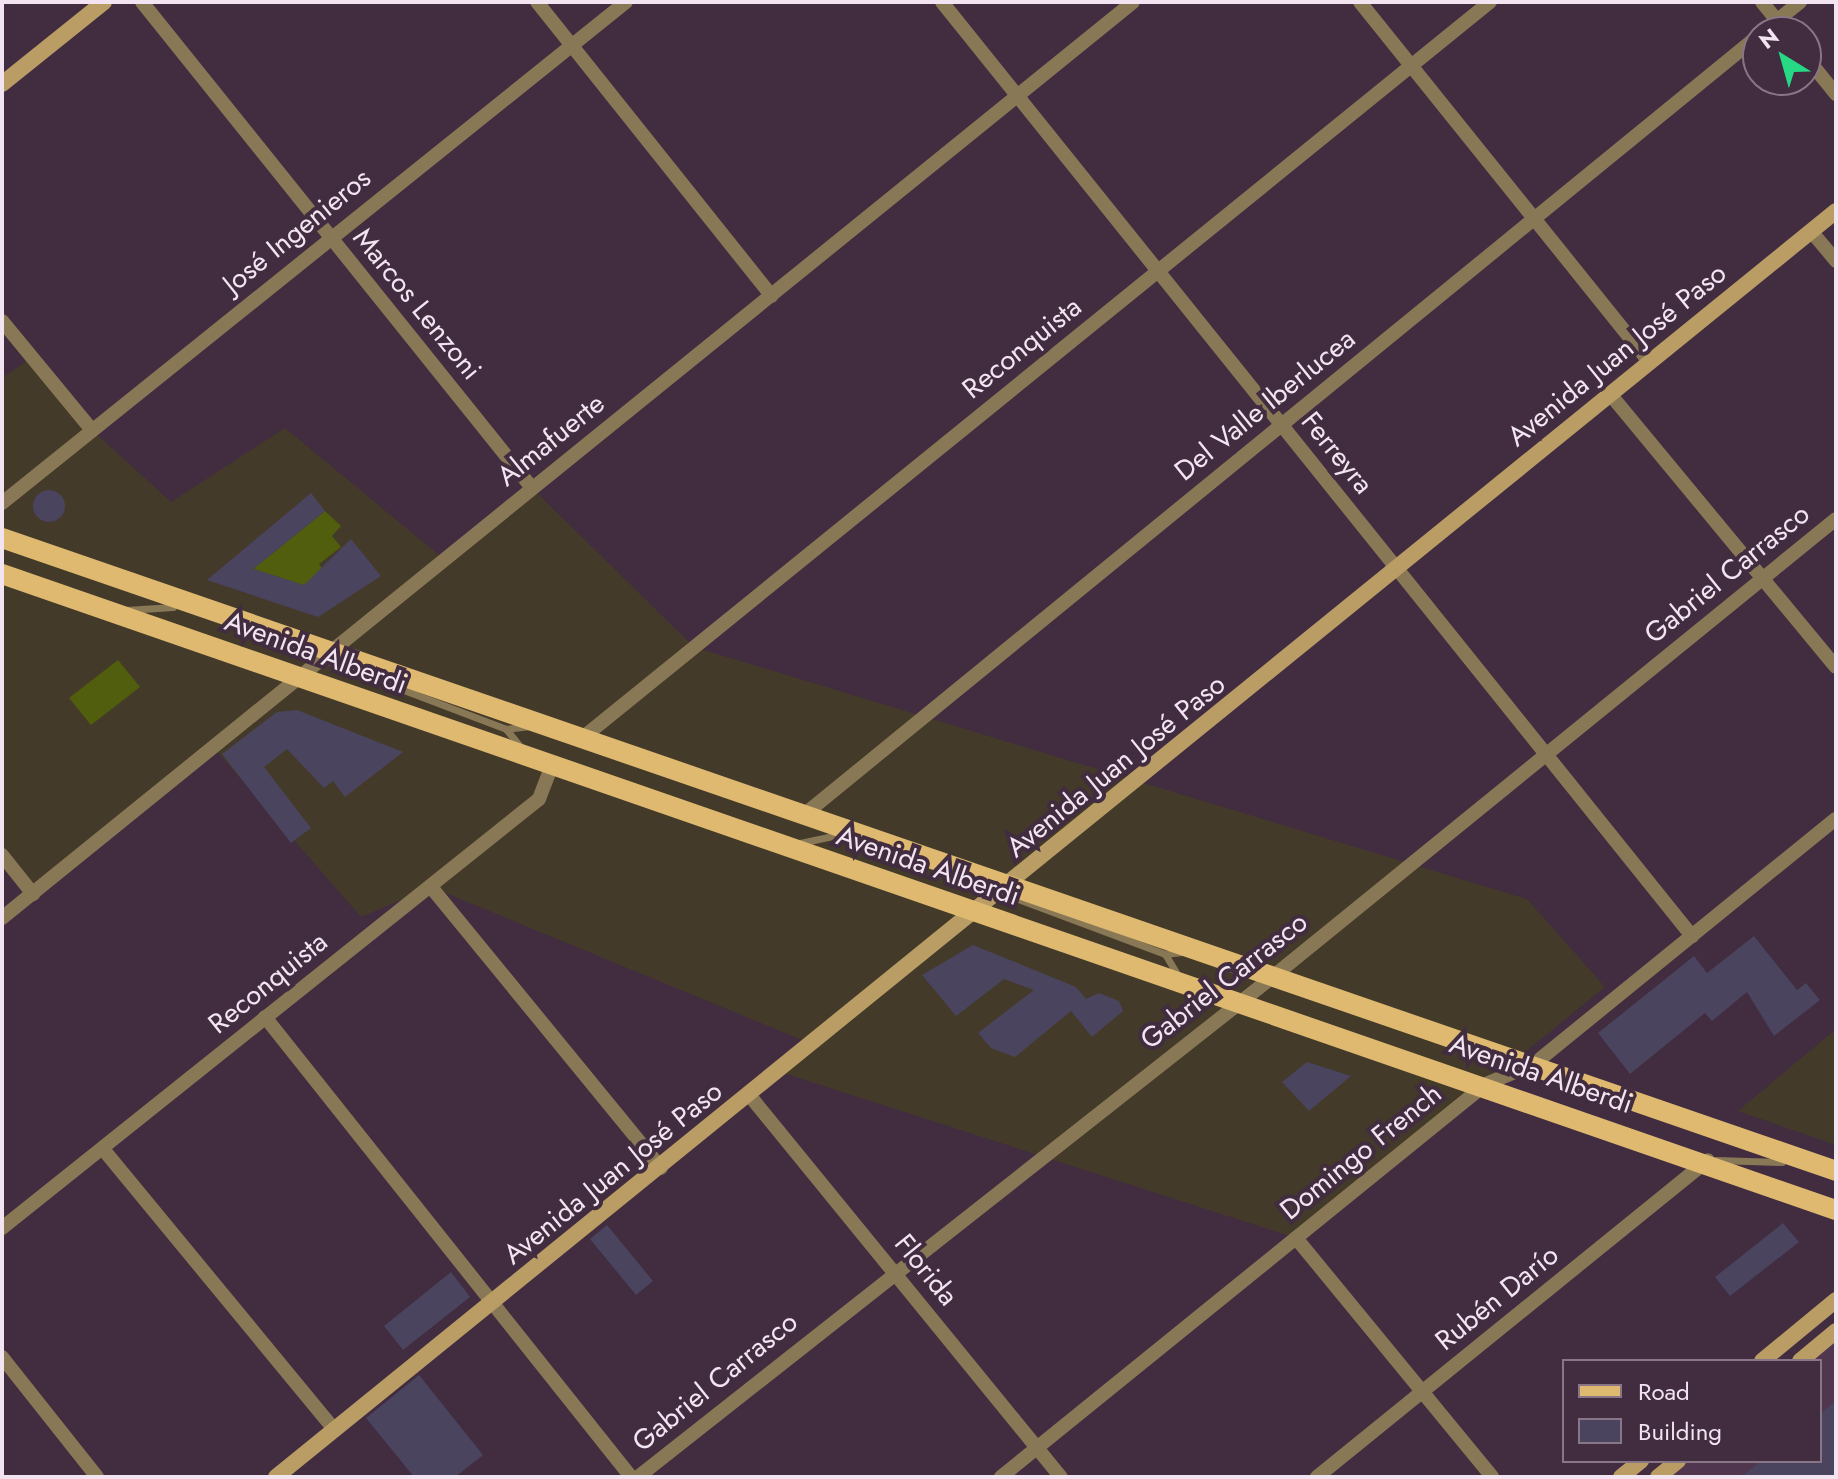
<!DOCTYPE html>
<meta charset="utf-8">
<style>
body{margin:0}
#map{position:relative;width:1838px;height:1479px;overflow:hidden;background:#412c40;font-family:Jost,sans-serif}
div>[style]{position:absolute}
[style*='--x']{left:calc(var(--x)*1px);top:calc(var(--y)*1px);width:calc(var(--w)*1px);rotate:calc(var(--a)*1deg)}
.commercial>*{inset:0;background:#443a2a}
.built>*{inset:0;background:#50364f}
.green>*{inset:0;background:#505e0d}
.building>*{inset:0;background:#4a445f}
.round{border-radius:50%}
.lane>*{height:7px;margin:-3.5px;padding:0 3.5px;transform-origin:3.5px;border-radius:3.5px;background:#897855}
.street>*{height:14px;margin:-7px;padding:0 7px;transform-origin:7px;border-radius:7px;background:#897855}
.secondary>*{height:16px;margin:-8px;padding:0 8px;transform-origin:8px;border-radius:8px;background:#b99d64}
.primary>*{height:20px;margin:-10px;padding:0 10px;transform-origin:10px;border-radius:10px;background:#deb96f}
span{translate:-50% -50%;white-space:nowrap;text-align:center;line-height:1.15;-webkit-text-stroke:8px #412c40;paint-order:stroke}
.street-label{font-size:28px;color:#f2e5f1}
.frame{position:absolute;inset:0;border:4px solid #f2e5f1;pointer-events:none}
.legend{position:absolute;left:1562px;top:1359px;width:260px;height:104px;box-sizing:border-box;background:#412c40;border:2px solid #887687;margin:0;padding:10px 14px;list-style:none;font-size:24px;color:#f2e5f1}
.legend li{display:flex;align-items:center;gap:16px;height:40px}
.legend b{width:40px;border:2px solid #887687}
.north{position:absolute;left:1742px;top:16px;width:80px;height:80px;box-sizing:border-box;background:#412c40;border:2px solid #887687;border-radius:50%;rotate:323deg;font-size:22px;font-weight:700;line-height:32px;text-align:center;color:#f2e5f1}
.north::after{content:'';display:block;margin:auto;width:28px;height:36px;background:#27d885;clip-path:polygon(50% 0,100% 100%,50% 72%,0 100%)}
</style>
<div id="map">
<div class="commercial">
<i style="clip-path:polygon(32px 357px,92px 430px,171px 502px,285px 428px,445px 560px,532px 488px,694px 647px,1527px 899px,1605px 987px,1296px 1238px,780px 1072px,814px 1045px,431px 887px,361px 917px,214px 748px,33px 894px,2px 855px,2px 378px)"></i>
<i style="clip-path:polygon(1836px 1029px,1836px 1145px,1738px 1111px)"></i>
</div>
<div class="built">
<i style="clip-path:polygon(1836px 1331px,1836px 1477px,1658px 1477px,1678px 1461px,1820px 1461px,1820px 1361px,1800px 1361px)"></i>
</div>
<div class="green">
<i style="clip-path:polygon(325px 511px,341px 526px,332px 536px,341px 547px,319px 564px,324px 572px,303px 585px,253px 569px)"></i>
<i style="clip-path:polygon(118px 660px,140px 687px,91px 725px,69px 698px)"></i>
</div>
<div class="building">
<i class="round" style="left:33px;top:490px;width:32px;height:32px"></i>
<i style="clip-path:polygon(311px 493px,325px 511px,253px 569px,304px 585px,351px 539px,381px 576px,318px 617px,207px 580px)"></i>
<i style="clip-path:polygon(297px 710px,403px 752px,345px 797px,333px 781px,324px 788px,287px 749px,264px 767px,311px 828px,291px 843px,222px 754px,277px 712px)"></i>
<i style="clip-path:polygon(1754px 936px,1797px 990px,1806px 983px,1820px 1000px,1774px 1036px,1747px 992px,1712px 1021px,1705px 1013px,1630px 1074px,1598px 1033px,1694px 956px,1707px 973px)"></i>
<i style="clip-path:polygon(973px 945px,1076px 987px,1086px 999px,1099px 993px,1119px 1001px,1123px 1011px,1092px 1037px,1071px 1011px,1015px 1057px,991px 1048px,978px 1033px,1034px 990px,1004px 979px,956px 1016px,922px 975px)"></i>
<i style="clip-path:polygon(1307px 1062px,1351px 1076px,1309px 1111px,1282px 1082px)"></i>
<i style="clip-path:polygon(1783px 1223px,1799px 1242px,1730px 1296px,1715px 1277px)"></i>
<i style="clip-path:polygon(607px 1225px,653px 1281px,636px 1295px,590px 1239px)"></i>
<i style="clip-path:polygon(451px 1272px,470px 1297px,403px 1350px,384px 1326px)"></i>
<i style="clip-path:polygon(419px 1375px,483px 1455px,455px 1477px,414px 1477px,366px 1418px)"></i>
<i style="clip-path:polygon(1836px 1401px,1836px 1477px,1741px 1477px,1761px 1461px,1820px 1461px,1820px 1414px)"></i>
</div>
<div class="lane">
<i style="--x:126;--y:610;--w:47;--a:-3.7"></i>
<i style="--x:301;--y:651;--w:219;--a:20.8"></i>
<i style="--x:506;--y:729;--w:24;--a:-7"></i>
<i style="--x:506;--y:729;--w:26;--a:51"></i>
<i style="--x:800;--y:843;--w:40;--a:-12"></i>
<i style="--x:1002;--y:893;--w:174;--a:20.5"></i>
<i style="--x:1165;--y:954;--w:17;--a:-7"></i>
<i style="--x:1165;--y:954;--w:26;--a:59"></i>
<i style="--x:1716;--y:1160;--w:66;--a:1.7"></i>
</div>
<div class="street">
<i style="--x:142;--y:2;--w:623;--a:51.25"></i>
<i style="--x:537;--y:2;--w:376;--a:51.4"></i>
<i style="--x:942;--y:2;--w:1198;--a:51.24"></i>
<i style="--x:1360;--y:2;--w:462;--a:51.2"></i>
<i style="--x:1762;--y:2;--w:38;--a:51"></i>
<i style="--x:1763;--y:32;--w:48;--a:-39"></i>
<i style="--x:1806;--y:57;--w:48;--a:51"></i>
<i style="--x:1811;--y:231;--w:39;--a:50"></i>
<i style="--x:2;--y:321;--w:141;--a:50.5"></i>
<i style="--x:1610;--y:394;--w:354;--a:50.4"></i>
<i style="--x:2;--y:503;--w:800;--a:-38.76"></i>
<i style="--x:586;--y:735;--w:1164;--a:-39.04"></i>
<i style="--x:805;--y:814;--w:1230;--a:-39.23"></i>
<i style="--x:2;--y:855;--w:50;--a:51.5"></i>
<i style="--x:431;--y:887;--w:363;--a:50.7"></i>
<i style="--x:2;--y:918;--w:1455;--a:-39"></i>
<i style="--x:265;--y:1017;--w:588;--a:51.49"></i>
<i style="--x:750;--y:1096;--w:492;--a:50.8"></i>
<i style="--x:103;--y:1149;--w:364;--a:50.5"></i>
<i style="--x:2;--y:1228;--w:687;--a:-38.62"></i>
<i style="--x:539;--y:799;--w:34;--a:-69"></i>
<i style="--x:1296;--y:1238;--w:309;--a:50.6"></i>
<i style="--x:2;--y:1357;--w:153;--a:51.6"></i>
<i style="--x:638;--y:1477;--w:811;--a:-38.24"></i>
<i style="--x:1275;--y:975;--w:723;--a:-39.11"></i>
<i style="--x:1001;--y:1477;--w:624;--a:-39.02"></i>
<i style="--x:1486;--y:1084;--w:52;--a:-22.6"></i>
<i style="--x:1534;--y:1064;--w:389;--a:-39.1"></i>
<i style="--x:1317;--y:1477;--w:503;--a:-39.03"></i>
</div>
<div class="secondary">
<i style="--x:2;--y:84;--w:131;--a:-38.8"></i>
<i style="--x:1762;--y:1361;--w:96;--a:-39.5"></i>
<i style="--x:1800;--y:1361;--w:47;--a:-39.8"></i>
<i style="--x:276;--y:1477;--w:2009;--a:-39.06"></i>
<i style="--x:1621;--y:1477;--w:26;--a:-39"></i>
<i style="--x:1658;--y:1477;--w:26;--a:-39"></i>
</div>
<div class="primary">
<i style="--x:2;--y:538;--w:1940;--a:19.04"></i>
<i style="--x:2;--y:574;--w:1941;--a:19.13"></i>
</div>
<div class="street-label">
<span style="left:297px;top:231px;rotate:-39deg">José Ingenieros</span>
<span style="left:417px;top:304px;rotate:51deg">Marcos Lenzoni</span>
<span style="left:1022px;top:348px;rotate:-39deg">Reconquista</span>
<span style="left:1617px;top:355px;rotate:-39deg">Avenida Juan José Paso</span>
<span style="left:1265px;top:405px;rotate:-39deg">Del Valle Iberlucea</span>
<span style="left:551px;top:440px;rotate:-39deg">Almafuerte</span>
<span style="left:1337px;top:453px;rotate:51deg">Ferreyra</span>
<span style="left:1727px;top:574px;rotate:-39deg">Gabriel Carrasco</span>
<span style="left:316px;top:653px;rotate:20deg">Avenida Alberdi</span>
<span style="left:1116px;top:766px;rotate:-39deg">Avenida Juan José Paso</span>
<span style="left:928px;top:866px;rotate:19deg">Avenida Alberdi</span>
<span style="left:1224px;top:981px;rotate:-38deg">Gabriel Carrasco</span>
<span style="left:268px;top:983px;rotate:-39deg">Reconquista</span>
<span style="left:1541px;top:1074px;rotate:19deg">Avenida Alberdi</span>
<span style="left:1361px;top:1152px;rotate:-39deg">Domingo French</span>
<span style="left:613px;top:1173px;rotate:-39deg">Avenida Juan José Paso</span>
<span style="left:926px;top:1270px;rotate:51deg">Florida</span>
<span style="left:1497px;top:1298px;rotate:-39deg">Rubén Darío</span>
<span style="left:715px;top:1382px;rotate:-39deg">Gabriel Carrasco</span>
</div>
<div class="frame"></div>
<ul class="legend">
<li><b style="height:10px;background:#deb96f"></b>Road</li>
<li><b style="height:22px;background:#4a445f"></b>Building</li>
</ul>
<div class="north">N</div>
</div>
